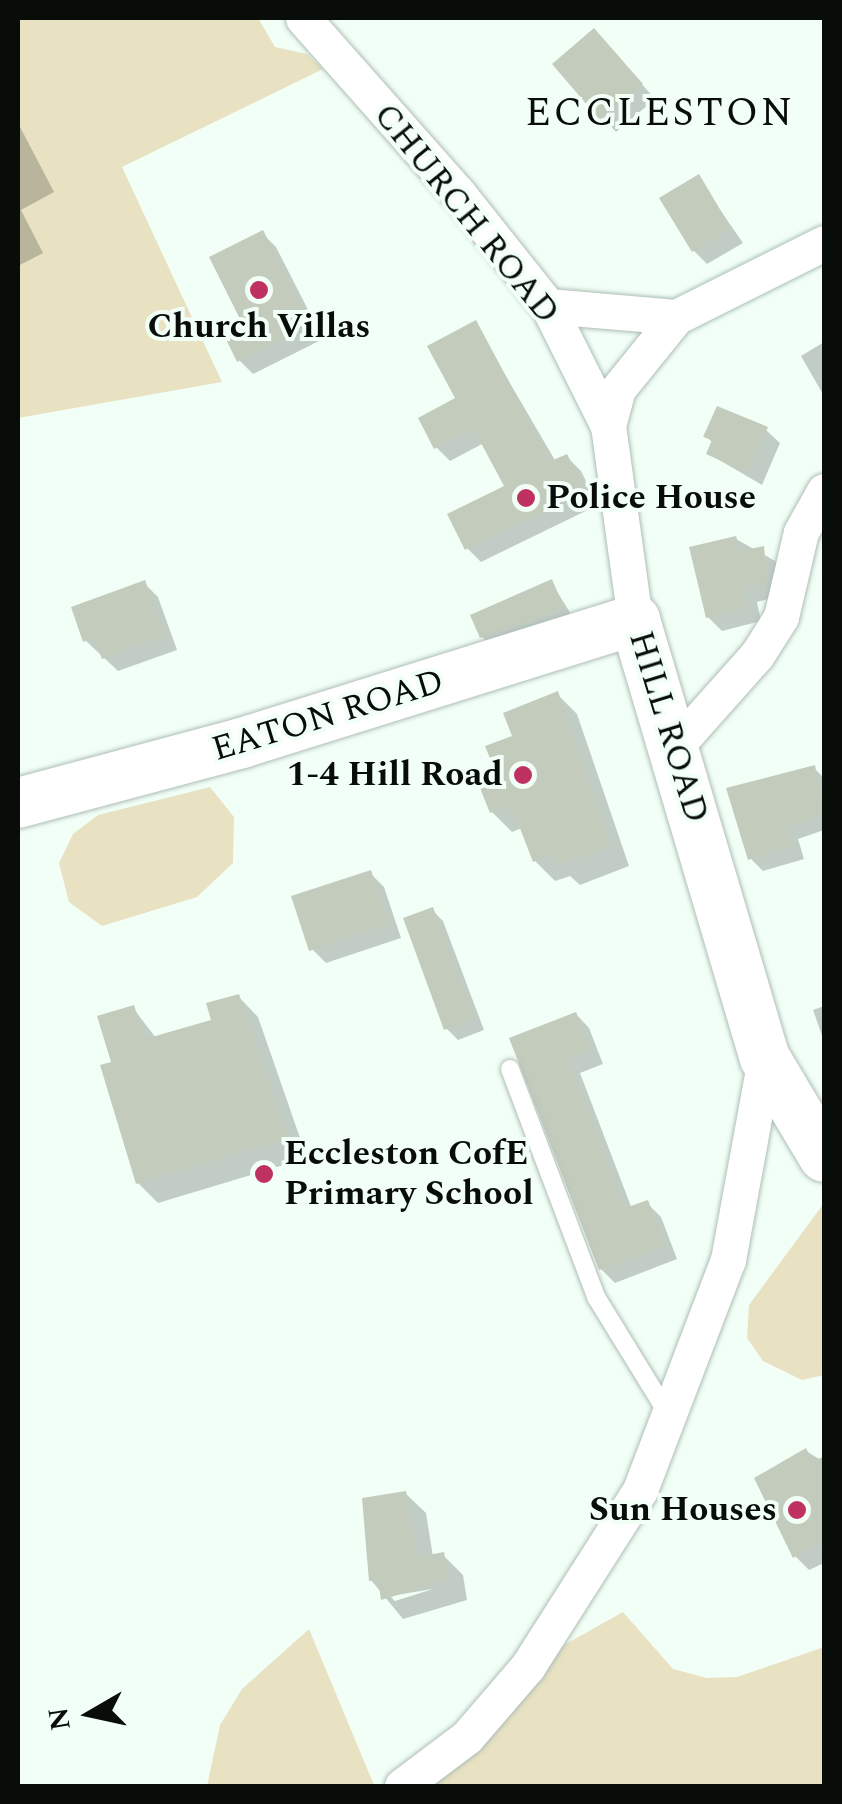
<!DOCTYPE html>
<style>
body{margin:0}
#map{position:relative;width:842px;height:1804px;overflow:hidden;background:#f2fff7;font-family:Spectral,serif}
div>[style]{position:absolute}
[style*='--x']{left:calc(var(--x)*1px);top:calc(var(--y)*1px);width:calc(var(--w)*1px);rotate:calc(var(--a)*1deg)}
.green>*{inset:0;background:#e8e2c3}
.shadow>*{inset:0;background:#0003}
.building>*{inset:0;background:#c3cbbd}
.roads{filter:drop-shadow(0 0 2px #aebeb5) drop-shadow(0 0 2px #aebeb5)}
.lane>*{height:18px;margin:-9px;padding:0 9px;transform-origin:9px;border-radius:9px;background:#fff}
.street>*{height:35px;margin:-17.5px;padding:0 17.5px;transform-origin:17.5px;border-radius:17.5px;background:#fff}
.secondary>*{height:50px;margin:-25px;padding:0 25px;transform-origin:25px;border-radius:25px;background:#fff}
.dots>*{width:28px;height:28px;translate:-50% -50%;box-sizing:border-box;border:5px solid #f2fff7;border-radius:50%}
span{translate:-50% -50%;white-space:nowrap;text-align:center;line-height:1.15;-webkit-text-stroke:8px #f2fff7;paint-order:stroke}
.street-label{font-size:35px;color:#080d0a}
.poi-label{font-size:35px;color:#080d0a;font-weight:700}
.left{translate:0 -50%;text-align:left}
.right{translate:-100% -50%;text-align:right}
.quarter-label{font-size:40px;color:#080d0a;letter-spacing:2.5px}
.frame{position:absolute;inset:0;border:20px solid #080d0a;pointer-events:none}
.north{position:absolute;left:40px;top:1664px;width:100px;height:100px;-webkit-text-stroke:8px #f2fff7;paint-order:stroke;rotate:261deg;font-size:28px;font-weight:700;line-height:40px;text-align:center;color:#080d0a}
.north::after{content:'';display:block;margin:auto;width:35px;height:45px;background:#080d0a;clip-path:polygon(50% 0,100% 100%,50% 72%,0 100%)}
</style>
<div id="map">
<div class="green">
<i style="clip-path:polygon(18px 18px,258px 18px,275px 47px,307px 54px,323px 69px,122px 167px,222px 382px,18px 418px)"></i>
<i style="clip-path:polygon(210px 787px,234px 817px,233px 863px,197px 897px,102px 926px,69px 902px,59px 863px,73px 834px,98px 815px)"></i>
<i style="clip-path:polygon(824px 1203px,824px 1375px,802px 1380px,763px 1361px,747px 1338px,749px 1305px)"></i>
<i style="clip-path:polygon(623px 1612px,673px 1669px,707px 1678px,737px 1677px,824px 1647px,824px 1786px,428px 1786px,548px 1654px)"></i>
<i style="clip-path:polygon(309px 1629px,374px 1785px,207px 1786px,220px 1725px,242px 1689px)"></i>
</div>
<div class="shadow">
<i style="clip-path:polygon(607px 45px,655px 99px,616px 132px,555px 64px)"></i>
<i style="clip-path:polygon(18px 123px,54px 192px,21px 210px,43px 253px,18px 266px)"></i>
<i style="clip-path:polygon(698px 178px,743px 243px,707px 264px,694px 251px)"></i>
<i style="clip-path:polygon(262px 233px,276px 247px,323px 339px,253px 374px,239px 360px)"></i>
<i style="clip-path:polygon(475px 323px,556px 462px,567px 457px,581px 471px,598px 505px,481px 562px,467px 548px,508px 487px,484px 443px,450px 461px,436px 447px,458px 399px)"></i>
<i style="clip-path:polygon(824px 342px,824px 396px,801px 356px)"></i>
<i style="clip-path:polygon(766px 430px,780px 443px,762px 485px,709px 454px,713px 443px,706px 436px)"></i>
<i style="clip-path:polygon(736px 539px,777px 562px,780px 596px,757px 602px,761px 621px,722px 631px,708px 617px)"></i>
<i style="clip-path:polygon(551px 582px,576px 622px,496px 651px,482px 637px)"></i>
<i style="clip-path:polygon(144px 583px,158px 597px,177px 650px,118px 671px,85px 640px)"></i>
<i style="clip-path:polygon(557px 694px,577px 714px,629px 866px,580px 885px,570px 876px,555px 881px,535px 861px,522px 828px,512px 832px,492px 812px,515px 737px)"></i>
<i style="clip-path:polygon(814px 768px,824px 778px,824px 830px,798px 839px,804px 859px,763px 871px,751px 859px)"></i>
<i style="clip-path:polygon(370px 873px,384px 887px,401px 938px,326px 963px,312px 949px)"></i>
<i style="clip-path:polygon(432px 910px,443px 921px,484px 1030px,458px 1040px,447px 1029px)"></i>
<i style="clip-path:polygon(238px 996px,258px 1017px,307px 1158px,158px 1203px,138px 1183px,114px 1064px,133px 1008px,156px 1038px,214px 1021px)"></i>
<i style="clip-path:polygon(824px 1006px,824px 1041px,813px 1010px)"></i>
<i style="clip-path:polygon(576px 1014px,589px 1028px,603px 1064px,580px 1073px,632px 1209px,647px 1203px,661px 1217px,677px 1259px,615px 1283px,601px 1269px,512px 1039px)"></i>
<i style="clip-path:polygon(806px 1451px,824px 1462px,824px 1563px,809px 1570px,795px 1556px)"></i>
<i style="clip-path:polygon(evenodd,405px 1493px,426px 1513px,433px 1557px,443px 1555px,463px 1575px,467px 1600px,403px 1619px,371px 1580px,405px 1493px,433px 1589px,395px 1601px,390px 1596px,433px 1589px)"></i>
</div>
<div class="building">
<i style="clip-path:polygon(594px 28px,643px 84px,600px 120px,552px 64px)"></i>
<i style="clip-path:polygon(699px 174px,731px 228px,692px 252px,659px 198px)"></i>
<i style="clip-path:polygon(263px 230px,311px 325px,237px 362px,223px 333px,242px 323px,209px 257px)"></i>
<i style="clip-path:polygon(476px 320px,551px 461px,567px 454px,586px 491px,465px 550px,447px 514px,504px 486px,473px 428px,434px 449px,418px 418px,455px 398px,427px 346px)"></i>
<i style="clip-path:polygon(717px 406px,768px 427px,748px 473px,706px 454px,712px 440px,703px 437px)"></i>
<i style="clip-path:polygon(736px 536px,740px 551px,764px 546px,767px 583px,744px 588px,748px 608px,706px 618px,689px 547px)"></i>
<i style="clip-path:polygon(552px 579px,564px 608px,480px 638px,470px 615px)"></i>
<i style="clip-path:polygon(145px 580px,165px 636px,102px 659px,94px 638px,83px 642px,71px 607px)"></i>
<i style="clip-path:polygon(558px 691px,611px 846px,557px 866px,553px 855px,533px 862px,511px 805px,490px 813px,480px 788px,499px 781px,485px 746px,512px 736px,503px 713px)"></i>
<i style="clip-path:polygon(815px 765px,824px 814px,787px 827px,793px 846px,748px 860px,726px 788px)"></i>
<i style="clip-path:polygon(371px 870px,389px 924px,309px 951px,291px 896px)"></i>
<i style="clip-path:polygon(433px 907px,475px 1019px,444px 1030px,403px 918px)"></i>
<i style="clip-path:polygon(239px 994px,288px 1138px,136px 1184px,100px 1065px,111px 1062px,97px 1016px,134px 1005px,145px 1039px,211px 1020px,206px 1003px)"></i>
<i style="clip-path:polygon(576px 1012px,591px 1050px,568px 1059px,625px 1208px,648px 1200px,665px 1245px,599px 1270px,509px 1038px)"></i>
<i style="clip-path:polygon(806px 1448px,813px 1462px,824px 1456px,824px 1542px,793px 1558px,754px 1478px)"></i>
<i style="clip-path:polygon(406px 1491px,417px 1557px,444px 1552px,448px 1580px,381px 1600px,378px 1580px,369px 1581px,362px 1498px)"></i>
</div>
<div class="roads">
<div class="lane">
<i style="--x:510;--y:1069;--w:244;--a:69.3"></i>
<i style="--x:596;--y:1297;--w:137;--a:58.4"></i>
</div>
<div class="street">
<i style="--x:303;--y:18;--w:234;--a:48.5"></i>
<i style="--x:458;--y:193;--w:144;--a:51.5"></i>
<i style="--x:548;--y:306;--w:134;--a:63.4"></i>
<i style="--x:548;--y:306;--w:128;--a:4.9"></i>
<i style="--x:635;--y:620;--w:196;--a:-97.9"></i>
<i style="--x:608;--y:426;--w:38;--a:-75"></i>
<i style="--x:618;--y:389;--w:92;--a:-51.1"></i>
<i style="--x:676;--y:317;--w:165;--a:-26.6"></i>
<i style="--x:674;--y:748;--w:125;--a:-48.3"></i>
<i style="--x:757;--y:655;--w:45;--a:-57.7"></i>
<i style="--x:781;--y:617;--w:87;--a:-76.8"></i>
<i style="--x:801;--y:532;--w:47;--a:-60.7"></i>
<i style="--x:402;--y:1786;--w:81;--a:-37"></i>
<i style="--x:467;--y:1737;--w:94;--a:-49.3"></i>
<i style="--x:528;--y:1666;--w:209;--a:-57.5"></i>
<i style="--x:640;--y:1490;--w:246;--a:-69.1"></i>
<i style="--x:728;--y:1260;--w:205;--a:-79.6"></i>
</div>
<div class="secondary">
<i style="--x:18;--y:803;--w:232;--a:-15"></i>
<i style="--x:242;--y:743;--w:412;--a:-17.4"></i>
<i style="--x:635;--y:620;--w:457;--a:73.5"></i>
<i style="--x:765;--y:1058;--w:115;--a:59.2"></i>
</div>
</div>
<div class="dots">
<i style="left:259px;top:290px;background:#bf3161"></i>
<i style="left:526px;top:498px;background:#bf3161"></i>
<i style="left:523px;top:775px;background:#bf3161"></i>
<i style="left:264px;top:1174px;background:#bf3161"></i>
<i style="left:797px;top:1510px;background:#bf3161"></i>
</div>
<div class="street-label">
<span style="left:466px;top:214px;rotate:51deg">CHURCH ROAD</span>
<span style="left:328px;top:716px;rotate:-17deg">EATON ROAD</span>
<span style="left:668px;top:727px;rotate:73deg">HILL ROAD</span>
</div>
<div class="poi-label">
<span style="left:259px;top:327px">Church Villas</span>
<span class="left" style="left:546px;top:498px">Police House</span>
<span class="right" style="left:503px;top:775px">1-4 Hill Road</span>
<span class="left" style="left:284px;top:1174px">Eccleston CofE<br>Primary School</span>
<span class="right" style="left:777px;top:1510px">Sun Houses</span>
</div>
<div class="quarter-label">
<span style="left:660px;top:114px">ECCLESTON</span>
</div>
<div class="frame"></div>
<div class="north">N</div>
</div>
